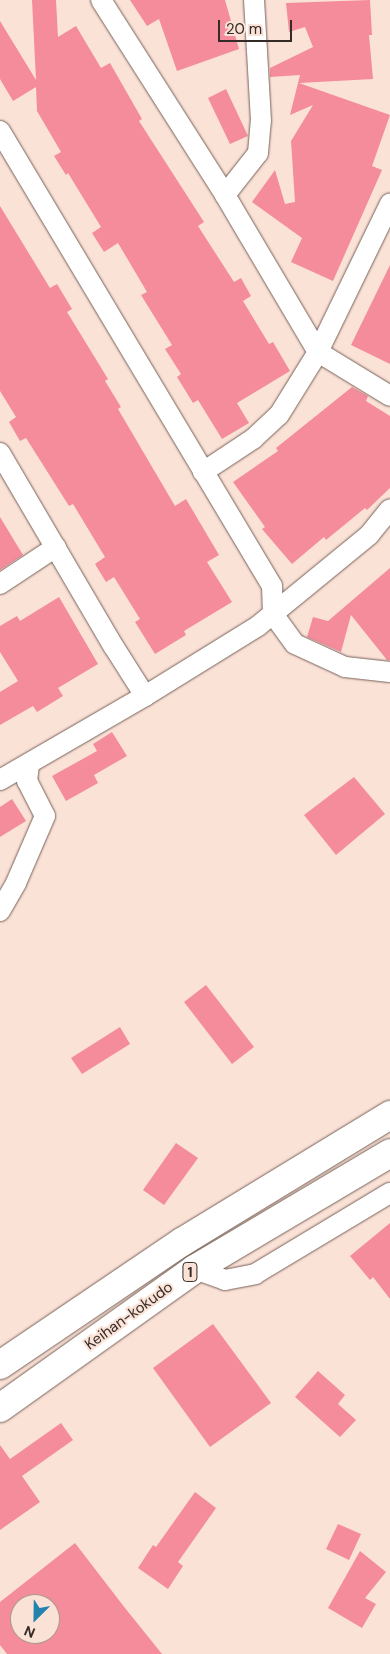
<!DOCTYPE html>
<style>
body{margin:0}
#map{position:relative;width:390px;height:1654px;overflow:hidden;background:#fbe2d7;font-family:"DM Sans",sans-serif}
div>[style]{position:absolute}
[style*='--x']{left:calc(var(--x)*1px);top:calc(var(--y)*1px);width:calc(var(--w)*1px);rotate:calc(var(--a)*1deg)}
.building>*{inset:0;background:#f48c9c}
.roads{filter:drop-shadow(0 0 1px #776158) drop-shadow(0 0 1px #776158)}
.street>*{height:20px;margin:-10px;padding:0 10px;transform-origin:10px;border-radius:10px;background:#fff}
.highway>*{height:28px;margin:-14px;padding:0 14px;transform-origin:14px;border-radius:14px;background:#fff}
span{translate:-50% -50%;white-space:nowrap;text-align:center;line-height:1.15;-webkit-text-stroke:4px #fbe2d7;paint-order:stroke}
.shield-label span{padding:1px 4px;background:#fbe2d7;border:1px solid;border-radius:4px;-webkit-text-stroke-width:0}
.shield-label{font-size:14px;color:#342b27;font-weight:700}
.street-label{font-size:15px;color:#342b27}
.north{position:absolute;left:10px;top:1594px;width:50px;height:50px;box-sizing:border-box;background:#fbe2d7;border:1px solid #ab9991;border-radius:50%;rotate:203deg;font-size:14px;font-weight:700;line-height:20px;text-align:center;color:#342b27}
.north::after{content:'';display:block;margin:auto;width:18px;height:22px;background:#2382ae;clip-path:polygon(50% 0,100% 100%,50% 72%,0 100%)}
.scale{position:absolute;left:218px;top:20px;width:74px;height:22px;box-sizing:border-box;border:2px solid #342b27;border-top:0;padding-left:6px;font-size:15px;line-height:18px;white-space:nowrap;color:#342b27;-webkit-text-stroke:4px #fbe2d7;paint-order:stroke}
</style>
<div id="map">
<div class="building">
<i style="clip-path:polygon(32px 0,56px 0,58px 37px,76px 26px,101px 68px,110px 63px,142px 119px,139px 121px,204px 222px,198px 226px,234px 282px,241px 278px,251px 296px,243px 301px,269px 344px,273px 342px,290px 371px,237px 403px,249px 423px,222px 439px,198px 400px,193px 403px,177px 377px,181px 374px,165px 349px,172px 345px,141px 295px,147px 292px,118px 243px,104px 252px,92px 233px,101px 227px,68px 173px,66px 175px,54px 156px,61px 152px,37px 111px,36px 87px,13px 101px,0 79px,0 21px,36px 80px)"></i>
<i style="clip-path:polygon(130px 0,225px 0,239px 49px,177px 71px,159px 19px,147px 26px)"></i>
<i style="clip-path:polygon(370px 0,372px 35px,369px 35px,373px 79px,299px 83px,390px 115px,372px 166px,382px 170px,333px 281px,291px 262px,302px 238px,252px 202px,275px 170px,285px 204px,295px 202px,291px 141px,313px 105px,290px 115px,300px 75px,270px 77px,270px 68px,313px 47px,305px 27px,289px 32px,286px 3px)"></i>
<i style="clip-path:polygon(226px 89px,248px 136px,230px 144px,208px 98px)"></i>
<i style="clip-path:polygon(0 206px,50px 288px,57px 284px,72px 309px,67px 312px,108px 379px,105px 381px,121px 407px,118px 409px,175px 506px,186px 499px,219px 555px,207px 562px,232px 602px,184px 631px,186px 635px,155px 654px,135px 622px,140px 619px,114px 577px,106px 582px,95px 564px,105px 557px,73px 504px,69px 506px,26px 438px,20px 441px,9px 422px,16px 417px,0 391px)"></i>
<i style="clip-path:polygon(390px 265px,390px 364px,351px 345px)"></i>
<i style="clip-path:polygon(352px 387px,368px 396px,366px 401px,390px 416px,390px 488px,367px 510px,365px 508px,326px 540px,324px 537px,292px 564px,262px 529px,265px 527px,233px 482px,278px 451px,276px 448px)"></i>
<i style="clip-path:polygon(0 517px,23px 555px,0 570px)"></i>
<i style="clip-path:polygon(390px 568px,390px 660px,387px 660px,351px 615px,341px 652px,307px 637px,313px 617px,328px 621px)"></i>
<i style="clip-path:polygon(59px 597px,98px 664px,58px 688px,63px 696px,37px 712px,33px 706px,0 725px,0 692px,18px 681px,0 652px,0 626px,17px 616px,20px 621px)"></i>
<i style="clip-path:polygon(112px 732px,127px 756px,94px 775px,98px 783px,66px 801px,52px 776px,97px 751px,93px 744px)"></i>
<i style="clip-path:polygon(354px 777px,385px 814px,336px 855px,304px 815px)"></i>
<i style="clip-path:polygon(12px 799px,26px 821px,0 837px,0 807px)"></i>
<i style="clip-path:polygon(206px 985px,254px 1047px,232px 1064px,184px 1002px)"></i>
<i style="clip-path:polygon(120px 1027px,130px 1044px,82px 1074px,71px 1058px)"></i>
<i style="clip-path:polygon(176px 1143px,198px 1158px,164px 1205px,143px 1190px)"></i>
<i style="clip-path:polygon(390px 1223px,390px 1299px,373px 1277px,370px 1280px,350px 1256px)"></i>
<i style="clip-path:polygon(213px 1324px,271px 1403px,210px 1447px,153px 1368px)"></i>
<i style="clip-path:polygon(318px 1371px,345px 1395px,338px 1404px,356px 1420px,340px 1437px,295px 1397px)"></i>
<i style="clip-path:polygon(61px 1423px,73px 1440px,22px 1476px,40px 1502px,0 1530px,0 1445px,10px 1459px)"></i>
<i style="clip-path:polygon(195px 1492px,216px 1508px,178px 1562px,183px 1566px,168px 1589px,138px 1568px,153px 1545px,156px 1547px)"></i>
<i style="clip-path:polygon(338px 1524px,361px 1534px,349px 1560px,326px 1549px)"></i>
<i style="clip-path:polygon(evenodd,75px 1543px,125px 1608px,162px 1654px,7px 1654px,0 1645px,0 1602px,75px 1543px,20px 1604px,50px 1604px,50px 1634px,20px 1634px,20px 1604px)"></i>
<i style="clip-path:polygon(360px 1551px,386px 1572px,365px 1598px,376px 1604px,362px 1628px,328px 1608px)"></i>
</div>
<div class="roads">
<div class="street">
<i style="--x:101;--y:0;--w:231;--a:57.5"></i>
<i style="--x:225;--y:195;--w:182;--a:59.4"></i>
<i style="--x:318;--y:352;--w:84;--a:31.4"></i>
<i style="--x:0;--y:131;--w:530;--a:59.13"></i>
<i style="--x:272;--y:586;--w:28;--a:88"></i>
<i style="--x:273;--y:614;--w:37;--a:54"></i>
<i style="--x:295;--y:644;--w:55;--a:24.7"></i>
<i style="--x:345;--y:667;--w:45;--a:6.3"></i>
<i style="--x:225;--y:195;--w:53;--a:-51.8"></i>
<i style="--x:258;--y:153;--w:32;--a:-85"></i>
<i style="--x:261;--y:121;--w:121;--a:-93.3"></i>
<i style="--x:0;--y:453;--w:225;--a:59.6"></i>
<i style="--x:114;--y:647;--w:58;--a:57.7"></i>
<i style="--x:203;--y:472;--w:60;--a:-33.4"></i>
<i style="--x:253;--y:439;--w:35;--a:-43"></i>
<i style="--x:279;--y:415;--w:74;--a:-58.2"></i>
<i style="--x:318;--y:352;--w:165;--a:-64.1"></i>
<i style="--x:0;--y:584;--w:67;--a:-33.5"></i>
<i style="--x:0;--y:780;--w:168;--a:-30.1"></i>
<i style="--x:145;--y:696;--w:133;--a:-31.8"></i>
<i style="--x:258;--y:626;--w:144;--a:-39.3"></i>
<i style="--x:369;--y:535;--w:33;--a:-51"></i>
<i style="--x:0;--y:911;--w:32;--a:-60"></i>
<i style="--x:16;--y:883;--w:73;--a:-66.6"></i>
<i style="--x:45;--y:816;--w:39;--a:-117"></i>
<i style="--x:27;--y:781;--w:17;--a:-83"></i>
<i style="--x:195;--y:1269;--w:32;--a:20"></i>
<i style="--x:225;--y:1280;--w:31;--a:-11"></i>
<i style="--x:255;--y:1274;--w:157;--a:-31"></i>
</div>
<div class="highway">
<i style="--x:0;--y:1365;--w:220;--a:-34.1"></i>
<i style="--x:182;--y:1242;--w:244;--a:-31.4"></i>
<i style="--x:0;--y:1408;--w:239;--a:-35.5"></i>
<i style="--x:195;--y:1269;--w:227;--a:-30.7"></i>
</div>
</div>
<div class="shield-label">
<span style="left:190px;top:1272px">1</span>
</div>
<div class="street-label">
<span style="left:129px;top:1316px;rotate:-36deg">Keihan-kokudo</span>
</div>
<div class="north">N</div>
<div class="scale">20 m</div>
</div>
